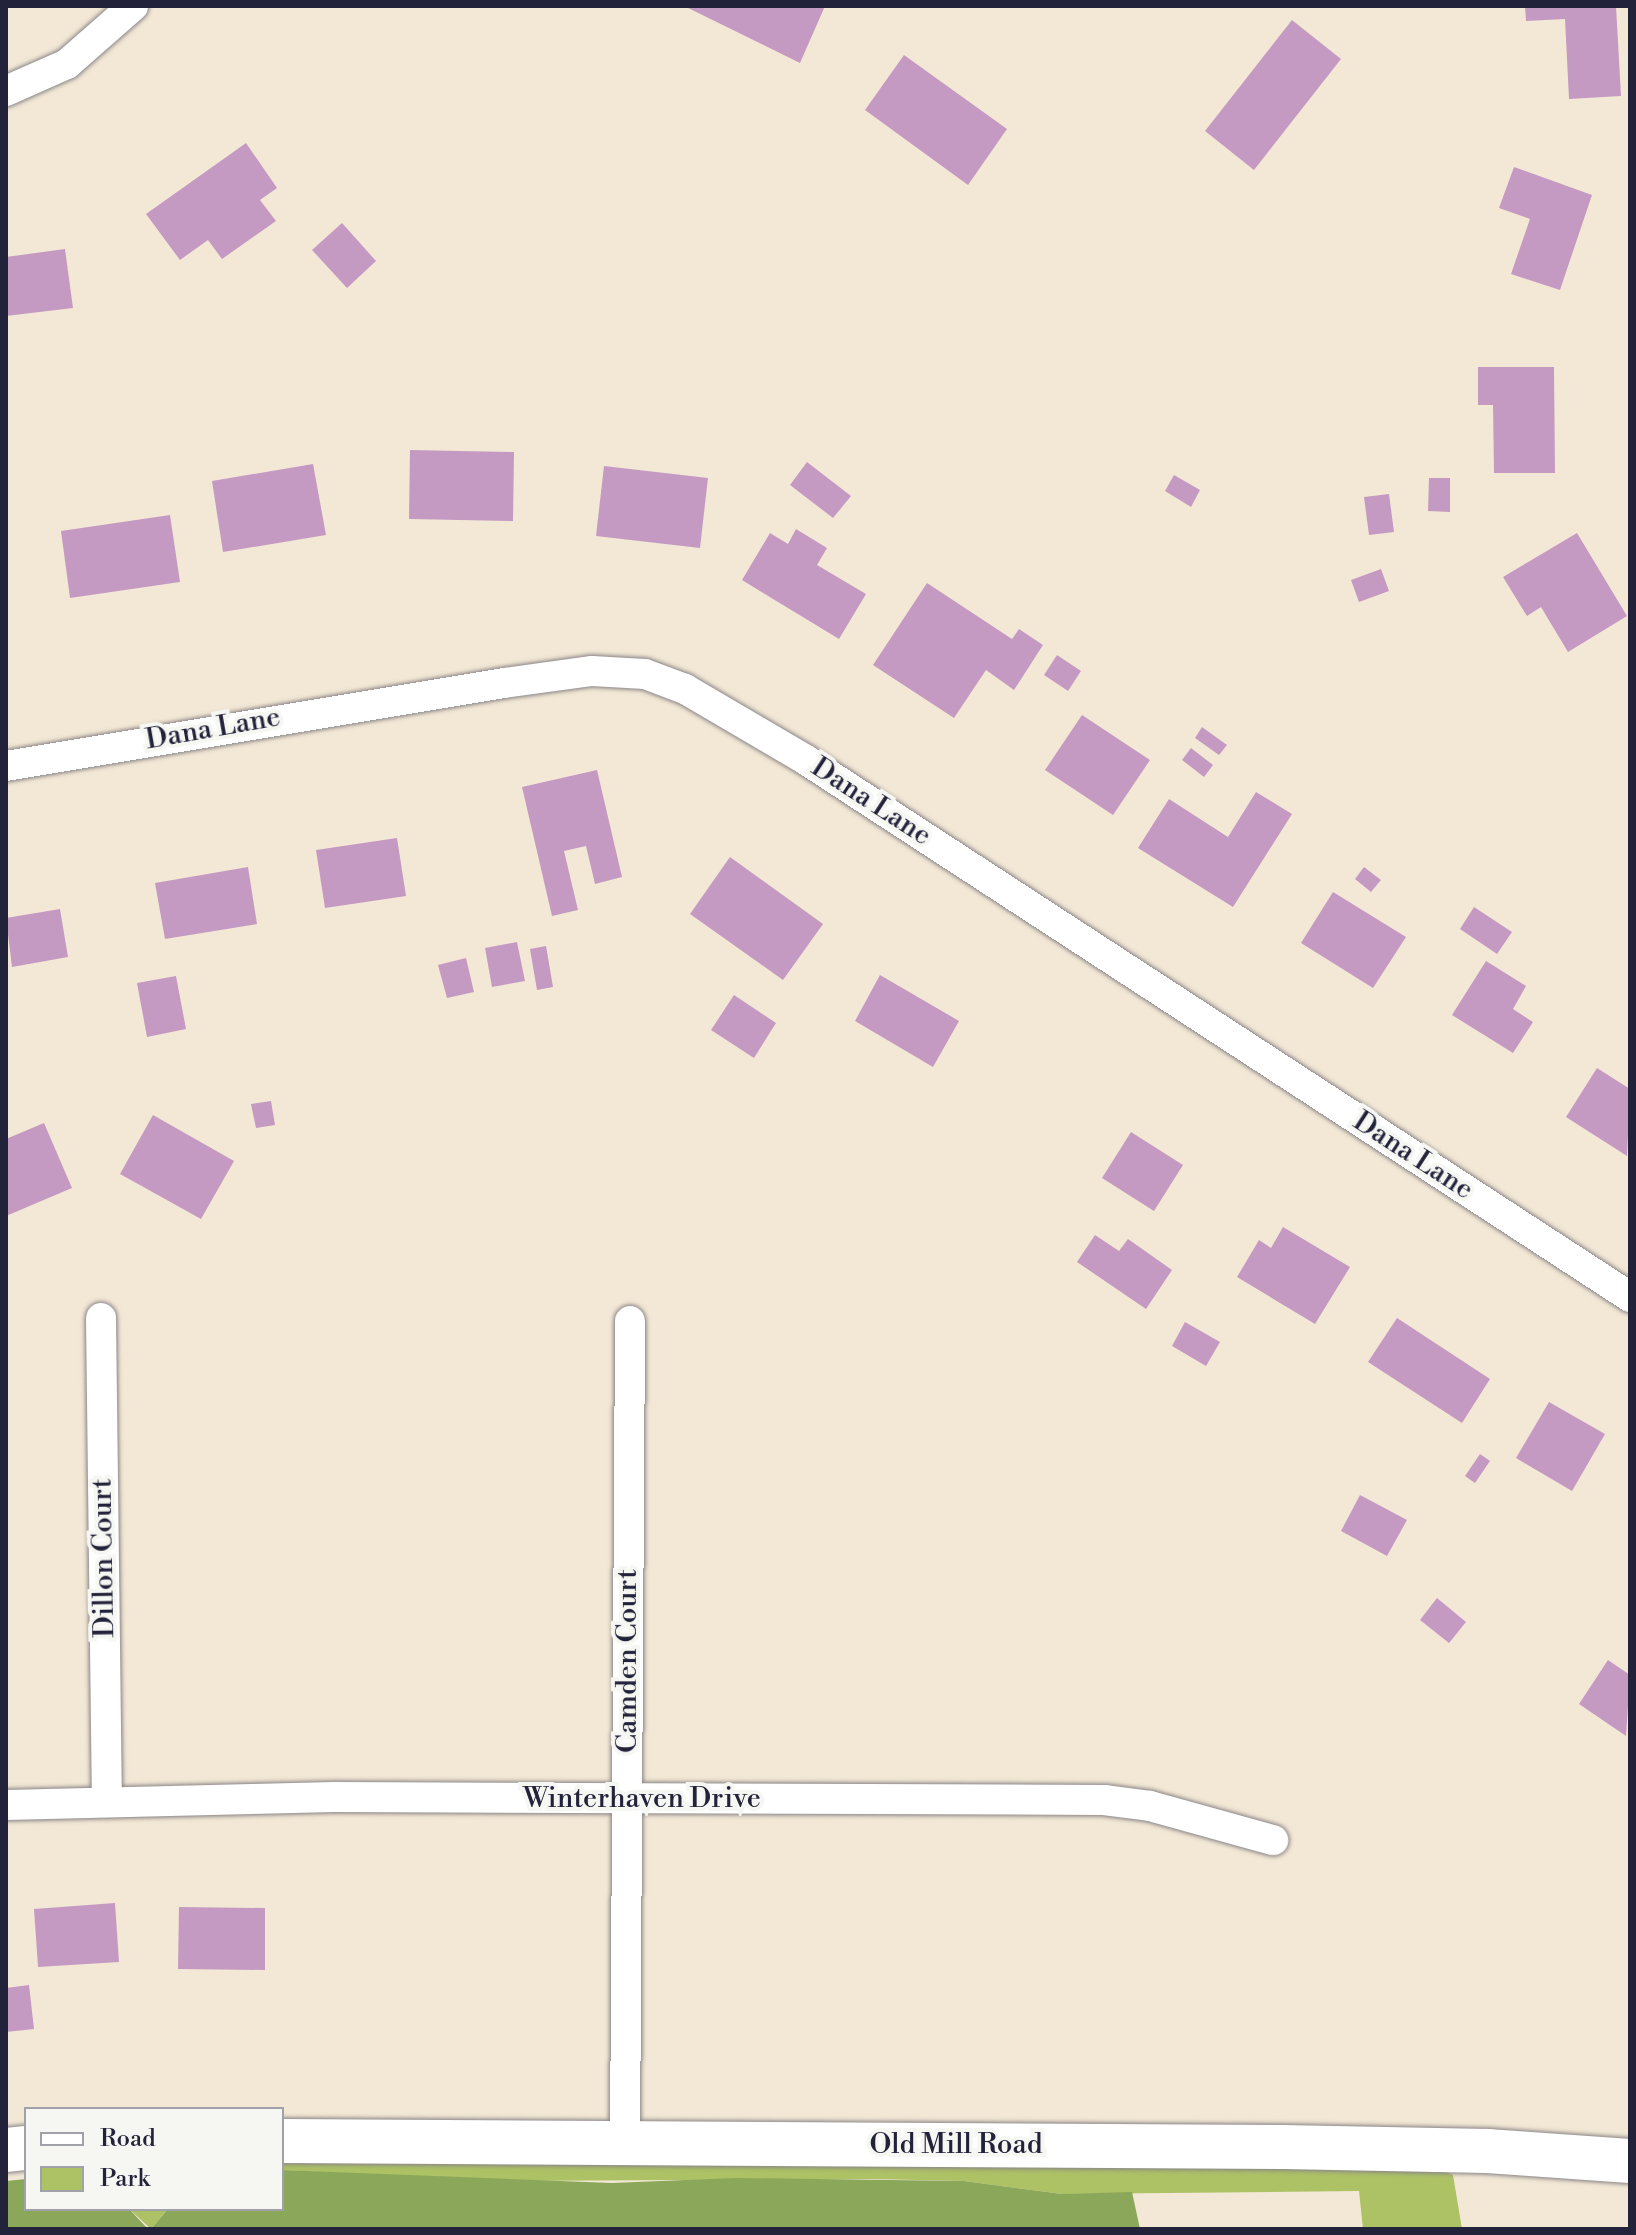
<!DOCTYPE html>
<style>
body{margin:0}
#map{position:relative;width:1636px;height:2235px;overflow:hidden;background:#f3e8d5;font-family:"Libre Bodoni",serif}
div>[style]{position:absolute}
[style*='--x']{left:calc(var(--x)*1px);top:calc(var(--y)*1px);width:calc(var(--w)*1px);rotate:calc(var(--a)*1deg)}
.green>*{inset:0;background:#adc165}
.forest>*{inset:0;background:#8aa75a}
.building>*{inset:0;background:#c59ac2}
.roads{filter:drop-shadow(0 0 2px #8a8588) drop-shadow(0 0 2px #8a8588)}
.street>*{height:30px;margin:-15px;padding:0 15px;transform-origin:15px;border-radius:15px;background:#fff}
.secondary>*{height:44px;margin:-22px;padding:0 22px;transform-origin:22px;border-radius:22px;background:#fff}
span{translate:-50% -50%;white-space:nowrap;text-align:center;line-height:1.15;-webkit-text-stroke:8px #f6f6f2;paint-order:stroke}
.street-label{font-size:28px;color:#22223b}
.frame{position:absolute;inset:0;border:8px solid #22223b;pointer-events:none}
.legend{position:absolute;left:24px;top:2107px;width:260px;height:104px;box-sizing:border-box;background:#f6f6f2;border:2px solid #a1a1a9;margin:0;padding:10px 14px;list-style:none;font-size:24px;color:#22223b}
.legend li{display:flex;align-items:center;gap:16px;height:40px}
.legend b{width:40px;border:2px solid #a1a1a9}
</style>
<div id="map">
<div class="green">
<i style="clip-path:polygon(282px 2162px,1438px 2168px,1453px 2175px,1462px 2229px,1363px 2229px,1359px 2191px,1062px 2194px,964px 2181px,872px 2179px,493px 2181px,282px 2170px)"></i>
<i style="clip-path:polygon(129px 2209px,168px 2209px,151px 2229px)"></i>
</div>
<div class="forest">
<i style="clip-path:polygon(282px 2170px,612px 2183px,735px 2178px,964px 2181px,1062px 2194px,1132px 2192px,1140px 2229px,151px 2229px,168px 2209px,282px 2209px)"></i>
<i style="clip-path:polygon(26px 2179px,26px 2209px,129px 2209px,148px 2229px,6px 2229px,6px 2181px)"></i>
</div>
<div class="building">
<i style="clip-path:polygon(684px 6px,825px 6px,800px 63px)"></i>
<i style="clip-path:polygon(1525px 6px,1616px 6px,1621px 96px,1569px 99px,1565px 19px,1526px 21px)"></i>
<i style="clip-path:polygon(1292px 20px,1341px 59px,1254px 170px,1205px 131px)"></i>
<i style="clip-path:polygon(904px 55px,1007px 129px,968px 185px,865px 110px)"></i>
<i style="clip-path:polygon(246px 143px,277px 188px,260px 200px,276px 221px,222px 259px,208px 240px,180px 260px,146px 214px)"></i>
<i style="clip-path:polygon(1514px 167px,1592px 195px,1560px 290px,1511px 274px,1530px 219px,1499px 208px)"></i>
<i style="clip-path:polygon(342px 223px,376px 261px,347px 288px,312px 250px)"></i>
<i style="clip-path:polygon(65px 249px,73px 308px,6px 316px,6px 257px)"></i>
<i style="clip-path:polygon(1478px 367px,1554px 367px,1555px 473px,1494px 473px,1493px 405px,1478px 405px)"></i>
<i style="clip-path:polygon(410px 450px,514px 452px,513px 521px,409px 519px)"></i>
<i style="clip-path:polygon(807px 462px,851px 496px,833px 518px,790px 485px)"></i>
<i style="clip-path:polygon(313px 464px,326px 535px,223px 552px,212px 481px)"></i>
<i style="clip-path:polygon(604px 466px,708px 478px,700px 548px,596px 536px)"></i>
<i style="clip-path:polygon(1174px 475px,1200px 490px,1191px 507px,1165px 491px)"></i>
<i style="clip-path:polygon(1429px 478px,1450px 478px,1450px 512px,1428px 511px)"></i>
<i style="clip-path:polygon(1389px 494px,1394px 532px,1369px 535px,1364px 497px)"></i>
<i style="clip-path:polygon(170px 515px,180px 582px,70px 598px,61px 531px)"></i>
<i style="clip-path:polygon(796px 529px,827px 548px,817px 565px,866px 594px,839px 639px,742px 580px,770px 533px,788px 544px)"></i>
<i style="clip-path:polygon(1577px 533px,1627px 616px,1568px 652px,1541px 607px,1527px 616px,1503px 577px)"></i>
<i style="clip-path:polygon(1381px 569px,1389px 591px,1359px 602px,1351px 580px)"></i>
<i style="clip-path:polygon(927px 583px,1012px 639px,1019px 629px,1043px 645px,1014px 690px,986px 670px,954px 718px,873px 665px)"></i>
<i style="clip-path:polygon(1057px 655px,1081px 671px,1068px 691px,1044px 675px)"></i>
<i style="clip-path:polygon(1082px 715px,1150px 760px,1113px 815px,1045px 770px)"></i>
<i style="clip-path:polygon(1202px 727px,1227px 745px,1219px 755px,1195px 738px)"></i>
<i style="clip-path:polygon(1191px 748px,1213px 765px,1204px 777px,1182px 760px)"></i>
<i style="clip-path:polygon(597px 770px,622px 877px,595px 884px,586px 846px,564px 851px,578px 910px,552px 916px,522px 787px)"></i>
<i style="clip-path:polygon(1256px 792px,1292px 814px,1233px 907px,1138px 848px,1169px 799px,1228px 837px)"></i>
<i style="clip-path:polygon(397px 838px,406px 896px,325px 908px,316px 850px)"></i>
<i style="clip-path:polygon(730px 857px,823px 924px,783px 980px,690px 914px)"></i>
<i style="clip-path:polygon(248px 867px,257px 924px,165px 939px,155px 883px)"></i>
<i style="clip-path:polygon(1364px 867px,1381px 880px,1371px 892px,1355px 879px)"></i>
<i style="clip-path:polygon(1333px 892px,1406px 937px,1373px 988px,1301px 943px)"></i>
<i style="clip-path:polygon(1474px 907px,1512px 932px,1497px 954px,1460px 929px)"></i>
<i style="clip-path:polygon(60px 909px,68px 957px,12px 967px,6px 918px)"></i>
<i style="clip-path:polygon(517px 942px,525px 981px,492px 987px,485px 948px)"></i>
<i style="clip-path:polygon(546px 946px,553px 987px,537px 990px,530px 949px)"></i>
<i style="clip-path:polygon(466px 958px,474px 992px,447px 998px,438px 965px)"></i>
<i style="clip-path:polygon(1486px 961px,1526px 986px,1513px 1009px,1533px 1022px,1513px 1053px,1452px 1015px)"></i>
<i style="clip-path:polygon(880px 975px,959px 1021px,933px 1067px,855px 1021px)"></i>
<i style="clip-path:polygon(176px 976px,186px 1029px,147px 1037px,137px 983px)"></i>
<i style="clip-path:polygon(734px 995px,776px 1023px,754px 1058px,711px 1030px)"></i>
<i style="clip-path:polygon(1597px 1068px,1630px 1089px,1627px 1156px,1566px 1117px)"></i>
<i style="clip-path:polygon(271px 1101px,275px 1125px,256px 1128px,251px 1104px)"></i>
<i style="clip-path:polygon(153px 1115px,234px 1161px,201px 1219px,120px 1174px)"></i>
<i style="clip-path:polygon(44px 1123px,72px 1188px,6px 1216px,6px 1139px)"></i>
<i style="clip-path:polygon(1131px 1132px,1183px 1165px,1154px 1211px,1102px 1178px)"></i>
<i style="clip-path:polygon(1283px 1227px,1350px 1267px,1315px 1324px,1237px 1277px,1259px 1240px,1271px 1248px)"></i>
<i style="clip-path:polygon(1095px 1235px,1119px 1251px,1128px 1239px,1172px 1270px,1146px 1309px,1077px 1262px)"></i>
<i style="clip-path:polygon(1397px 1318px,1490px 1379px,1462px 1423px,1368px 1362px)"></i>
<i style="clip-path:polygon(1185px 1322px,1220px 1342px,1206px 1366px,1172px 1346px)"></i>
<i style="clip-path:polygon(1549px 1402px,1605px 1434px,1572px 1491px,1516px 1458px)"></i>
<i style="clip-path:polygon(1480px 1454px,1490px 1461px,1475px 1483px,1465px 1476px)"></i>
<i style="clip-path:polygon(1360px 1495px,1407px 1520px,1387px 1556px,1341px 1531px)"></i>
<i style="clip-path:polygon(1437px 1598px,1466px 1622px,1449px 1643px,1420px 1620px)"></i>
<i style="clip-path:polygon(1608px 1660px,1630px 1675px,1626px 1736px,1579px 1704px)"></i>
<i style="clip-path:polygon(115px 1903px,119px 1962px,38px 1967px,34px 1909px)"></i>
<i style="clip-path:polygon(179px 1907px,265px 1908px,265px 1970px,178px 1969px)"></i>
<i style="clip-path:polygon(29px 1985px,34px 2029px,6px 2032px,6px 1988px)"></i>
</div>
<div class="roads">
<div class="street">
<i style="--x:6;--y:91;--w:67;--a:-23.9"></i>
<i style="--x:67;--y:64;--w:88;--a:-41.3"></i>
<i style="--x:6;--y:766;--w:505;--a:-9.46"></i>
<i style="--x:504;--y:683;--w:89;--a:-7.8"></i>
<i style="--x:592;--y:671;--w:53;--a:3.2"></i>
<i style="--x:645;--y:674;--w:43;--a:20.6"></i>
<i style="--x:685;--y:689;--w:140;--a:30.4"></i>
<i style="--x:806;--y:760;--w:984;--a:33.09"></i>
<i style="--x:101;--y:1318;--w:481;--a:89.3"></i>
<i style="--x:6;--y:1805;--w:328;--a:-1.4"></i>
<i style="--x:334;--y:1797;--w:770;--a:0.22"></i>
<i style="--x:1104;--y:1800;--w:46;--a:7.4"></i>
<i style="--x:1150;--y:1806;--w:128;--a:15.5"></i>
<i style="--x:625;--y:2145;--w:824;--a:-89.65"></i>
</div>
<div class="secondary">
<i style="--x:282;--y:2141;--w:1001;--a:0.34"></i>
<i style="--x:1283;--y:2147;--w:205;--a:1.1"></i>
<i style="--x:1488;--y:2151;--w:142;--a:4"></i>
<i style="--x:6;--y:2150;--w:20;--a:-6"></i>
</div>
</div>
<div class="street-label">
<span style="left:213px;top:729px;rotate:-10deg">Dana Lane</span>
<span style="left:871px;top:802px;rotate:33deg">Dana Lane</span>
<span style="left:1413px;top:1156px;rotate:33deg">Dana Lane</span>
<span style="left:104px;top:1558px;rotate:-91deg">Dillon Court</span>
<span style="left:628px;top:1661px;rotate:-90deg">Camden Court</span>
<span style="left:642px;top:1799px">Winterhaven Drive</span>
<span style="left:956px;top:2145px">Old Mill Road</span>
</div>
<div class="frame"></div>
<ul class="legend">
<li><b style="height:10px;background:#fff"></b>Road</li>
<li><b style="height:22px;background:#adc165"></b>Park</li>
</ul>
</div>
